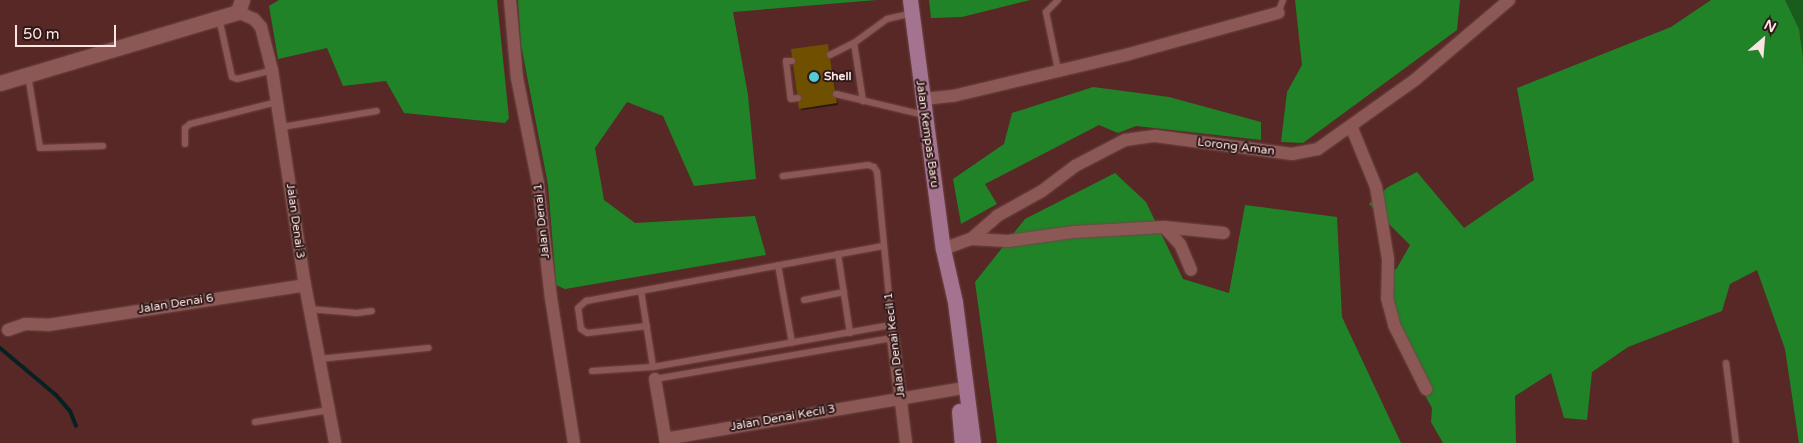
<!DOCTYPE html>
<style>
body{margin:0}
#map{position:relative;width:1803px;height:443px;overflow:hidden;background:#572826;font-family:"Varela Round",sans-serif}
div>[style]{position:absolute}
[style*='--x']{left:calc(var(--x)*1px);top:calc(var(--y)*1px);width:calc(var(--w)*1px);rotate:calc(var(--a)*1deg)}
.green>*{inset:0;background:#195c1c}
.forest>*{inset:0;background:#208327}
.shadow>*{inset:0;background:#0007}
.stream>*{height:4px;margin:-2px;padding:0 2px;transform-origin:2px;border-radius:2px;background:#072123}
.building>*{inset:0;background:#6f5000}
.roads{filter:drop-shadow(0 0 1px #6d4646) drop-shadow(0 0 1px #6d4646)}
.service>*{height:6px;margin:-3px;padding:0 3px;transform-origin:3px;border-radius:3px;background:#8c5855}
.minor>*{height:12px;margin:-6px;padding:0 6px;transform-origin:6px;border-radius:6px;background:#8c5855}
.tertiary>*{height:15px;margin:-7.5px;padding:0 7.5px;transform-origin:7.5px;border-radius:7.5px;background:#8c5855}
.primary>*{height:15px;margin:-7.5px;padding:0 7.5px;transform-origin:7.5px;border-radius:7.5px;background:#a47390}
.dots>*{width:14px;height:14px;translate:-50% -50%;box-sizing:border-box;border:2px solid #2e1918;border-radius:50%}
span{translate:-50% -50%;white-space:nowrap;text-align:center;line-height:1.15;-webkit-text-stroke:4px #2e1918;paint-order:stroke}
.poi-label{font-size:12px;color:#fde4e2;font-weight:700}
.left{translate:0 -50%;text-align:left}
.street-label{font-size:12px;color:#fde4e2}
.north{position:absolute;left:1738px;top:15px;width:50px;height:50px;-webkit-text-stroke:4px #2e1918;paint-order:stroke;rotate:27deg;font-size:14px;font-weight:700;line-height:20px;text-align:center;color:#fde4e2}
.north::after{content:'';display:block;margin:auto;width:18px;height:22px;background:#fde4e2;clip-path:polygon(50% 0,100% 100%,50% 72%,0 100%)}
.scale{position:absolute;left:15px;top:25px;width:101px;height:22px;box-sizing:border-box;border:2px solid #fde4e2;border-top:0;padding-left:6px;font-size:15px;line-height:18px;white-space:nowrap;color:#fde4e2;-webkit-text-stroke:4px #2e1918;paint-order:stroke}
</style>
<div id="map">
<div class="green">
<i style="clip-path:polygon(1785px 0,1803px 0,1803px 58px,1799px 29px)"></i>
</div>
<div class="forest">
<i style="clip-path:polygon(279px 0,497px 0,509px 118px,505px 123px,404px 113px,386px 81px,343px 86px,327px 48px,278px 59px,269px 6px)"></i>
<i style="clip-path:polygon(518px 0,877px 0,733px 12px,748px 95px,756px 179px,694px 186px,663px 116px,627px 102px,595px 148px,604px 200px,635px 223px,755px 216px,766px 255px,565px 289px,556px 285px,548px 185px,521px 45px)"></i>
<i style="clip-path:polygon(929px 0,1030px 0,962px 17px,931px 18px)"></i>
<i style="clip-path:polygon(1295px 0,1460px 0,1457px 30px,1303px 143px,1281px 142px,1287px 92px,1302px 65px)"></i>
<i style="clip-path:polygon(1711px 0,1785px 0,1799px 29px,1803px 58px,1803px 443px,1799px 443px,1785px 349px,1757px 270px,1730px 284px,1722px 311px,1628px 347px,1592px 372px,1587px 420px,1564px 418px,1551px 373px,1515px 396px,1516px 443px,1443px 443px,1431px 422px,1432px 408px,1400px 350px,1383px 279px,1397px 268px,1410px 245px,1369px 204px,1388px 187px,1417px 172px,1464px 228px,1534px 180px,1517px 88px,1671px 27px)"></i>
<i style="clip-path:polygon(1093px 87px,1169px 97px,1261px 122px,1261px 140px,1136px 126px,1118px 133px,1099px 125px,985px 184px,997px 204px,961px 224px,953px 179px,1004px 144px,1012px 113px)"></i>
<i style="clip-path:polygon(1115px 173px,1146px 202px,1183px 279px,1229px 293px,1245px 205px,1337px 217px,1342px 317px,1401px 443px,997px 443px,975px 282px,1025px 219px)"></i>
</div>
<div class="shadow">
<i style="clip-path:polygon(828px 45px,838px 105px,802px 110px,800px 108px)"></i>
</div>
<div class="stream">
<i style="--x:0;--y:348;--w:73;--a:40"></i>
<i style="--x:56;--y:395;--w:21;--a:49"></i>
<i style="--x:70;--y:411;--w:16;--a:68"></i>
</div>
<div class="building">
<i style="clip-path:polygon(828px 44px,837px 103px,799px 109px,791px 49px)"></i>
</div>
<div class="roads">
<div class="service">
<i style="--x:1058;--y:0;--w:17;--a:135"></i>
<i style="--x:1046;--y:12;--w:59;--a:78.3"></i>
<i style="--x:1278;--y:13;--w:14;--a:-69"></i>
<i style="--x:219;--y:18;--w:60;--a:77.6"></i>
<i style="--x:232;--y:77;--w:5;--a:22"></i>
<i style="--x:237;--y:79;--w:36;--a:-14"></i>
<i style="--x:854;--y:43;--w:59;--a:81.2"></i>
<i style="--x:830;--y:55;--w:27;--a:-27"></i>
<i style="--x:854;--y:43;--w:41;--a:-36"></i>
<i style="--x:887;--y:19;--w:26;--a:-13"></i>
<i style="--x:792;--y:61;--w:6;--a:180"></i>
<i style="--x:786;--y:61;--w:38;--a:83"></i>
<i style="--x:791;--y:99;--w:7;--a:-8"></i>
<i style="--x:28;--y:75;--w:74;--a:80.7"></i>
<i style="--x:40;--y:148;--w:63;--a:-1.8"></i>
<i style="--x:836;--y:94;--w:90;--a:13.4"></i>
<i style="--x:282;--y:127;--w:96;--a:-9.6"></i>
<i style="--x:185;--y:144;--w:16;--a:-90"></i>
<i style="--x:185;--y:128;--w:6;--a:-39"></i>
<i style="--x:190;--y:124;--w:90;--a:-14.2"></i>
<i style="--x:838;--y:254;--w:80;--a:81.4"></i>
<i style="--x:778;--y:265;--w:79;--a:79.8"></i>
<i style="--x:641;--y:291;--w:77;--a:81"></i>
<i style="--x:804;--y:300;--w:41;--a:-11.3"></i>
<i style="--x:309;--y:309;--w:48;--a:4.8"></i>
<i style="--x:357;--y:313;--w:15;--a:-8"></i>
<i style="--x:647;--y:326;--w:60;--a:173.3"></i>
<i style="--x:587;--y:333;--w:7;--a:-146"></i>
<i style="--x:581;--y:329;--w:21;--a:-98"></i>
<i style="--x:578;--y:308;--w:11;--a:-41"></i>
<i style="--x:586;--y:301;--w:302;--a:-10.5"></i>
<i style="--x:319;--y:359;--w:110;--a:-5.8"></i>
<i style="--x:1726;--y:363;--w:81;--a:82.9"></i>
<i style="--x:592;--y:371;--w:61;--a:-3.8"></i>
<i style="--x:653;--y:367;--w:243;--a:-10"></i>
<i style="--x:655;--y:379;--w:242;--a:-9.8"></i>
<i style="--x:893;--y:338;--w:167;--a:-95.5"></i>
<i style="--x:877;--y:172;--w:6;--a:-121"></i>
<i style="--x:874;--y:167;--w:6;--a:-162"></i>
<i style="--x:868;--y:165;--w:86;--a:172.6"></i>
<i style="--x:255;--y:422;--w:75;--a:-9.2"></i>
</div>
<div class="minor">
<i style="--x:510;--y:0;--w:78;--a:84.9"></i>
<i style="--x:517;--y:78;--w:107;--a:78.7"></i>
<i style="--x:538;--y:183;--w:116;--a:83.6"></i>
<i style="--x:551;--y:298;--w:147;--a:81"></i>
<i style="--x:238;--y:12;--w:17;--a:24"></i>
<i style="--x:254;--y:19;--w:11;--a:49"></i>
<i style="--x:261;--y:27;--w:44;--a:75.7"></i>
<i style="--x:272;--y:70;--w:218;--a:81.3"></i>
<i style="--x:305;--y:285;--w:161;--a:79.2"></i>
<i style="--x:923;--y:99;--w:30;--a:-6"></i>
<i style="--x:953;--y:96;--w:181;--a:-13.4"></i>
<i style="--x:1129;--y:54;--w:155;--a:-15.4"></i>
<i style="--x:1351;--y:126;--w:66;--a:67.7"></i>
<i style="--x:1376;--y:187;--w:73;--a:80.5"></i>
<i style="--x:1388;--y:259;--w:39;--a:91"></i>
<i style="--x:1387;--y:298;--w:28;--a:75"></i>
<i style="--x:1394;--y:325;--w:72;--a:63.4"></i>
<i style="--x:1164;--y:227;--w:23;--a:47"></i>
<i style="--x:1180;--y:244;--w:28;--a:67"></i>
<i style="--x:971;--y:239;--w:37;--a:3"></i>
<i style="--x:1008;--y:241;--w:67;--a:-7.8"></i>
<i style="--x:1074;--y:232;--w:90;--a:-3.2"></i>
<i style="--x:1164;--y:227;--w:60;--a:5.7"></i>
<i style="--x:943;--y:249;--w:30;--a:-20"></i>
<i style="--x:971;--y:239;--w:35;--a:-41"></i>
<i style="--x:997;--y:216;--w:51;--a:-29.1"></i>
<i style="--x:1042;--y:191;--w:41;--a:-37.1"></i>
<i style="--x:1075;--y:166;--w:56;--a:-27.5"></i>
<i style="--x:1125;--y:140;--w:30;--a:-8"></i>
<i style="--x:1155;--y:136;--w:138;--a:7.5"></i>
<i style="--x:1292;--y:154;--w:26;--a:-11"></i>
<i style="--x:1318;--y:149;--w:120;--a:-35.5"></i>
<i style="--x:1416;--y:79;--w:122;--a:-40.3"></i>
<i style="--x:8;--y:330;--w:18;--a:-19"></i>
<i style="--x:25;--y:324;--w:23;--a:2"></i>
<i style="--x:48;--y:325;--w:260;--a:-8.8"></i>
<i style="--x:893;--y:338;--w:106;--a:82.9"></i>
<i style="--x:655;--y:379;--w:65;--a:80.2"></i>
<i style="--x:665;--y:439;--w:296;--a:-9.7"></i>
</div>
<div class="tertiary">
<i style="--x:0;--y:83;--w:248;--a:-16.6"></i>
<i style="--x:238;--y:12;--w:13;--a:-72"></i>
</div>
<div class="primary">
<i style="--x:910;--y:0;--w:251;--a:82.5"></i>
<i style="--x:943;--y:249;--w:54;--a:77.2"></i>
<i style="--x:955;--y:302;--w:142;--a:82.7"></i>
<i style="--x:959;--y:411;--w:32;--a:85"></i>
</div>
</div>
<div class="dots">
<i style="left:814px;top:77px;background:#52cbd7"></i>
</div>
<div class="poi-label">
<span class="left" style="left:824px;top:77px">Shell</span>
</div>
<div class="street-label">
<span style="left:927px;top:134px;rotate:82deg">Jalan Kempas Baru</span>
<span style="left:1236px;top:147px;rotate:7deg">Lorong Aman</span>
<span style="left:295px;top:221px;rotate:82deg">Jalan Denai 3</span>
<span style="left:542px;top:221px;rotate:-96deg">Jalan Denai 1</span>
<span style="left:176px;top:304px;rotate:-9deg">Jalan Denai 6</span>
<span style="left:895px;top:345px;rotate:-97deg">Jalan Denai Kecil 1</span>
<span style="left:783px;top:418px;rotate:-10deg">Jalan Denai Kecil 3</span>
</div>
<div class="north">N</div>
<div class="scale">50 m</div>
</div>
